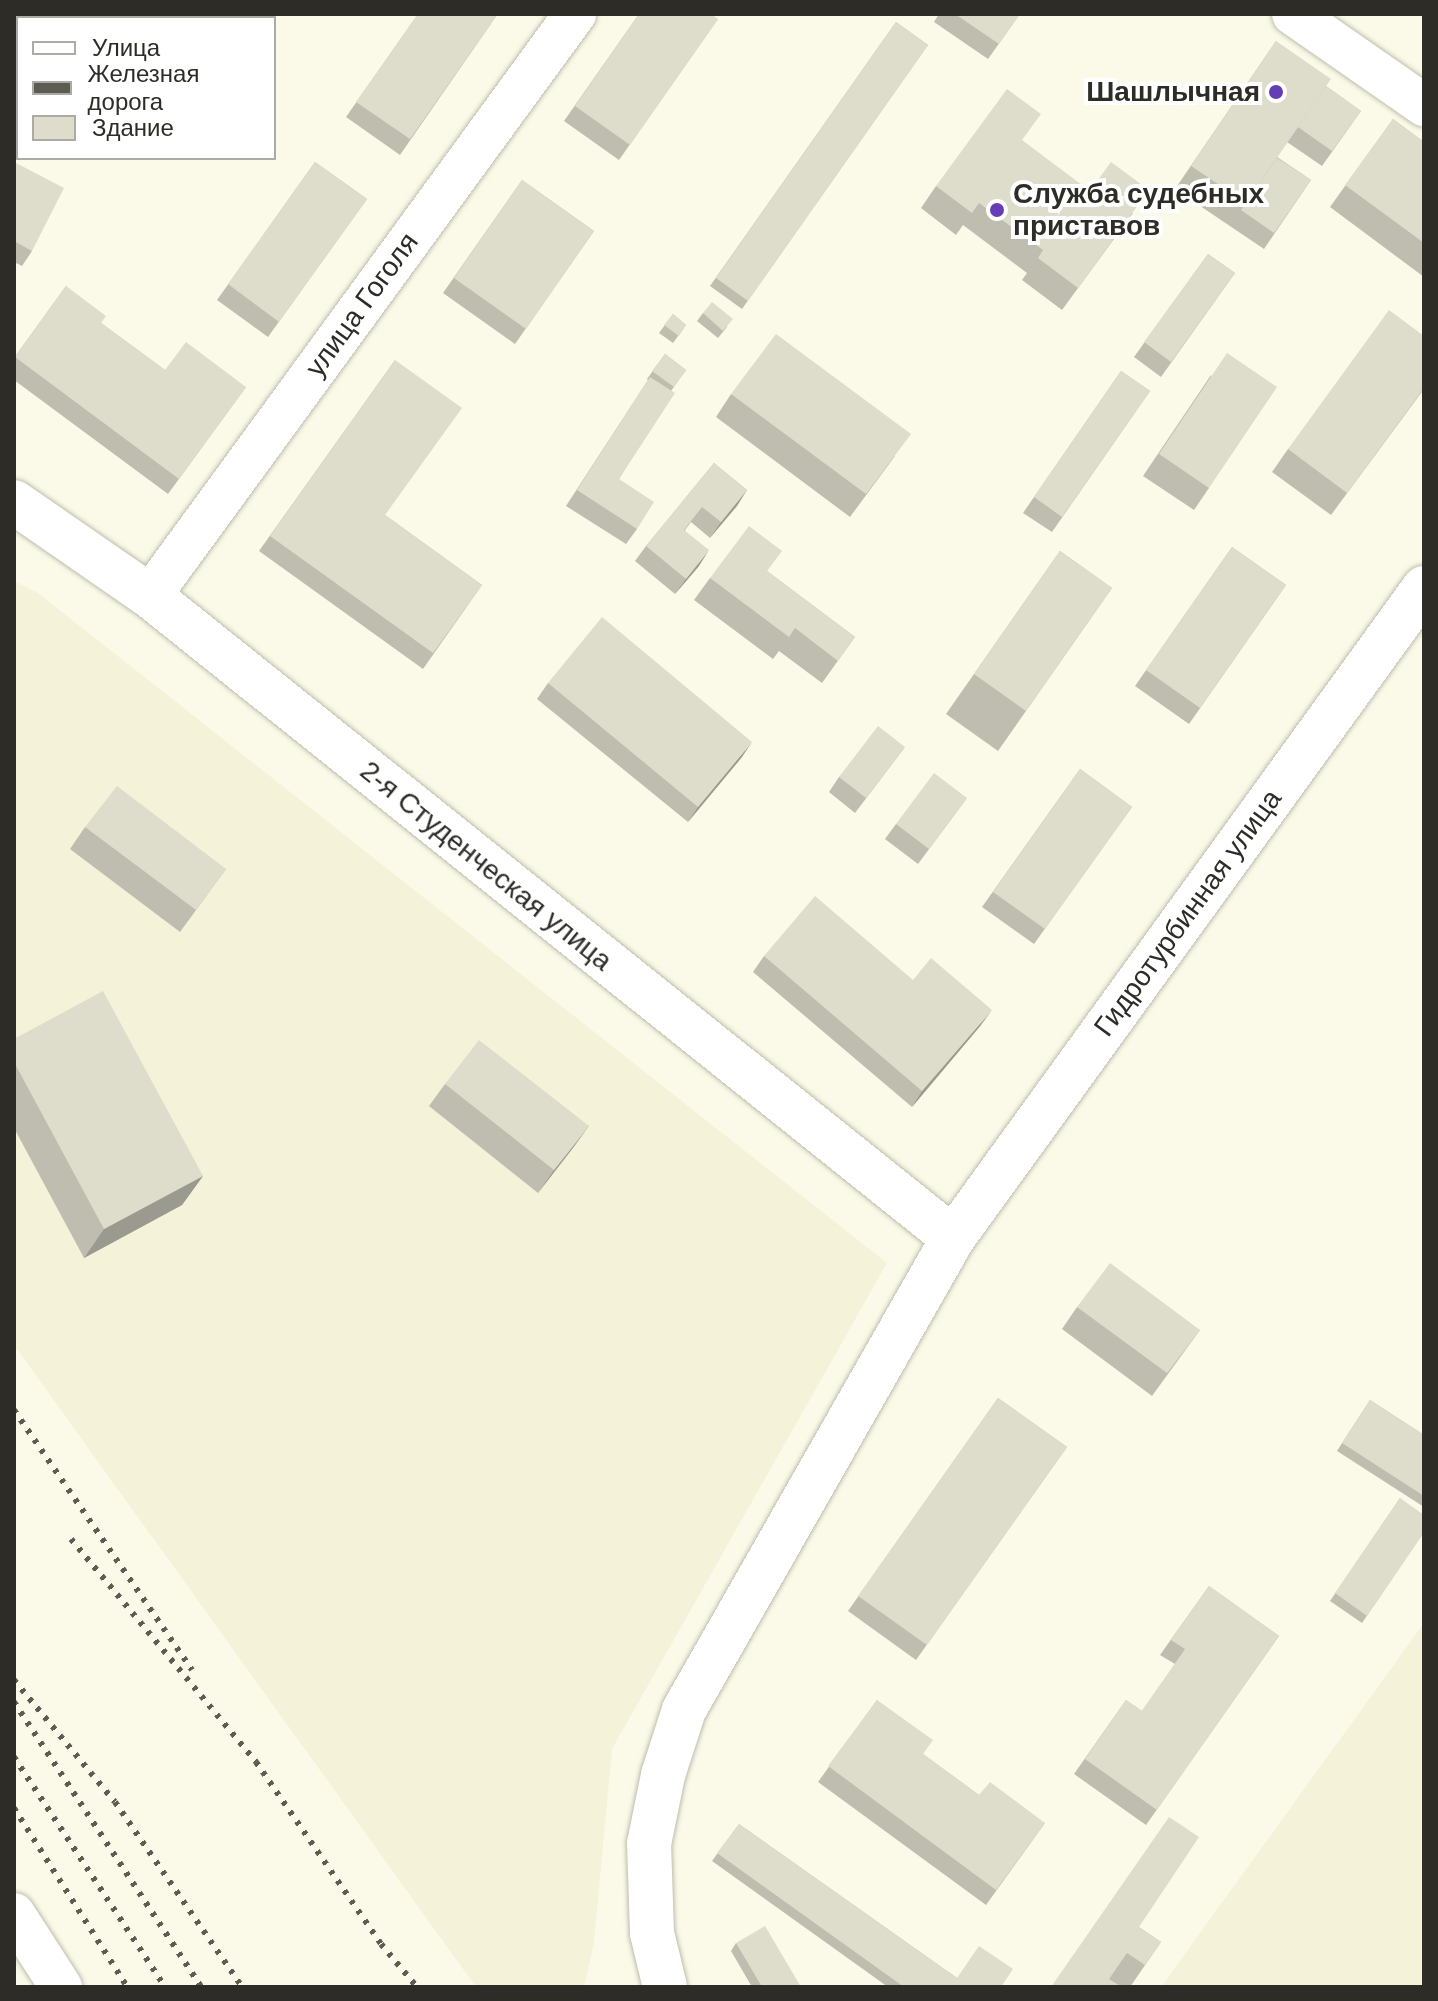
<!DOCTYPE html>
<meta charset="utf-8">
<style>
body{margin:0}
#map{position:relative;width:1438px;height:2001px;overflow:hidden;background:#fbfae8;font-family:Arial,sans-serif}
div>[style]{position:absolute}
[style*='--x']{left:calc(var(--x)*1px);top:calc(var(--y)*1px);width:calc(var(--w)*1px);rotate:calc(var(--a)*1deg)}
.built>*{inset:0;background:#f4f2d8}
.roads{filter:drop-shadow(0 0 2px #bfbdac) drop-shadow(0 0 2px #bfbdac)}
.minor>*{height:42px;margin:-21px;padding:0 21px;transform-origin:21px;border-radius:21px;background:#fff}
.major>*{height:44px;margin:-22px;padding:0 22px;transform-origin:22px;border-radius:22px;background:#fff}
.rail>*{height:6px;margin-top:-3px;transform-origin:0;background:repeating-linear-gradient(90deg,#5d5c53 0 4px,transparent 0 12px)}
.wall>*{inset:0;background:#bfbdaf}
.shaded-wall>*{inset:0;background:#9b9a8e}
.building>*{inset:0;background:#dedccb}
.dots>*{width:22px;height:22px;translate:-50% -50%;box-sizing:border-box;border:4px solid #fff;border-radius:50%}
span{translate:-50% -50%;white-space:nowrap;text-align:center;line-height:1.15;-webkit-text-stroke:8px #fff;paint-order:stroke}
.poi-label{font-size:28px;color:#2d2c26;font-weight:700}
.right{translate:-100% -50%;text-align:right}
.left{translate:0 -50%;text-align:left}
.street-label{font-size:28px;color:#2d2c26}
.frame{position:absolute;inset:0;border:16px solid #2d2c26;pointer-events:none}
.legend{position:absolute;left:16px;top:16px;width:260px;height:144px;box-sizing:border-box;background:#fff;border:2px solid #ababa8;margin:0;padding:10px 14px;list-style:none;font-size:24px;color:#2d2c26}
.legend li{display:flex;align-items:center;gap:16px;height:40px}
.legend b{width:40px;border:2px solid #ababa8}
</style>
<div id="map">
<div class="built">
<i style="clip-path:polygon(14px 581px,38px 593px,887px 1263px,612px 1749px,594px 1942px,584px 1987px,476px 1987px,14px 1345px)"></i>
<i style="clip-path:polygon(1424px 1623px,1424px 1987px,1161px 1987px)"></i>
</div>
<div class="roads">
<div class="minor">
<i style="--x:1293;--y:14;--w:160;--a:34.8"></i>
<i style="--x:150;--y:596;--w:721;--a:-53.86"></i>
<i style="--x:14;--y:1914;--w:87;--a:57.2"></i>
</div>
<div class="major">
<i style="--x:14;--y:502;--w:165;--a:34.7"></i>
<i style="--x:150;--y:596;--w:1028;--a:38.64"></i>
<i style="--x:665;--y:1987;--w:56;--a:-103.5"></i>
<i style="--x:652;--y:1933;--w:89;--a:-91.9"></i>
<i style="--x:649;--y:1844;--w:70;--a:-78.5"></i>
<i style="--x:663;--y:1775;--w:68;--a:-72.1"></i>
<i style="--x:684;--y:1710;--w:543;--a:-60.32"></i>
<i style="--x:953;--y:1238;--w:803;--a:-54.07"></i>
</div>
</div>
<div class="rail">
<i style="--x:14;--y:1410;--w:315;--a:55.6"></i>
<i style="--x:71;--y:1539;--w:290;--a:50.3"></i>
<i style="--x:256;--y:1762;--w:221;--a:55.5"></i>
<i style="--x:381;--y:1944;--w:56;--a:50.1"></i>
<i style="--x:14;--y:1680;--w:158;--a:50.4"></i>
<i style="--x:115;--y:1802;--w:224;--a:55.5"></i>
<i style="--x:14;--y:1702;--w:341;--a:56.7"></i>
<i style="--x:14;--y:1757;--w:275;--a:56.7"></i>
<i style="--x:14;--y:1808;--w:212;--a:57.7"></i>
</div>
<div class="wall">
<i style="clip-path:polygon(153px 14px,239px 14px,236px 18px,158px 18px)"></i>
<i style="clip-path:polygon(418px 14px,497px 15px,400px 155px,346px 117px)"></i>
<i style="clip-path:polygon(639px 14px,718px 19px,619px 160px,564px 121px)"></i>
<i style="clip-path:polygon(939px 14px,1020px 14px,988px 59px,934px 22px)"></i>
<i style="clip-path:polygon(896px 22px,928px 45px,742px 309px,710px 286px)"></i>
<i style="clip-path:polygon(1276px 41px,1326px 86px,1361px 111px,1322px 166px,1287px 142px,1277px 157px,1311px 180px,1264px 249px,1175px 189px)"></i>
<i style="clip-path:polygon(1393px 119px,1424px 142px,1424px 277px,1330px 207px)"></i>
<i style="clip-path:polygon(14px 162px,32px 251px,22px 266px,14px 262px)"></i>
<i style="clip-path:polygon(315px 162px,367px 199px,268px 337px,217px 300px)"></i>
<i style="clip-path:polygon(522px 180px,594px 231px,515px 344px,443px 293px)"></i>
<i style="clip-path:polygon(936px 186px,1090px 191px,1133px 213px,1062px 310px,1022px 280px,1027px 273px,963px 225px,956px 235px,921px 208px)"></i>
<i style="clip-path:polygon(1208px 254px,1235px 273px,1161px 377px,1134px 357px)"></i>
<i style="clip-path:polygon(66px 286px,101px 323px,165px 370px,246px 387px,168px 494px,14px 380px,14px 358px)"></i>
<i style="clip-path:polygon(703px 313px,727px 327px,718px 338px,697px 321px)"></i>
<i style="clip-path:polygon(673px 314px,686px 325px,673px 343px,659px 333px)"></i>
<i style="clip-path:polygon(665px 354px,686px 370px,671px 391px,619px 479px,637px 529px,626px 544px,566px 506px,648px 380px,647px 379px)"></i>
<i style="clip-path:polygon(395px 360px,385px 515px,482px 585px,423px 669px,259px 551px)"></i>
<i style="clip-path:polygon(1121px 371px,1150px 391px,1052px 532px,1023px 513px)"></i>
<i style="clip-path:polygon(1211px 375px,1209px 488px,1194px 510px,1143px 476px)"></i>
<i style="clip-path:polygon(1424px 389px,1331px 515px,1272px 472px,1288px 449px)"></i>
<i style="clip-path:polygon(731px 394px,895px 456px,850px 517px,716px 417px)"></i>
<i style="clip-path:polygon(714px 463px,747px 490px,710px 538px,691px 522px,685px 530px,699px 566px,675px 594px,635px 561px,646px 546px)"></i>
<i style="clip-path:polygon(1232px 547px,1286px 585px,1189px 724px,1135px 686px)"></i>
<i style="clip-path:polygon(1060px 551px,1112px 588px,998px 751px,946px 714px)"></i>
<i style="clip-path:polygon(767px 571px,855px 637px,822px 683px,779px 651px,773px 659px,694px 600px,710px 578px)"></i>
<i style="clip-path:polygon(548px 683px,742px 757px,688px 822px,537px 699px)"></i>
<i style="clip-path:polygon(905px 747px,855px 813px,829px 792px,839px 777px)"></i>
<i style="clip-path:polygon(1080px 769px,1132px 807px,1034px 944px,982px 907px)"></i>
<i style="clip-path:polygon(967px 798px,918px 864px,885px 839px,896px 824px)"></i>
<i style="clip-path:polygon(85px 827px,226px 869px,180px 932px,70px 849px)"></i>
<i style="clip-path:polygon(764px 956px,913px 980px,981px 1025px,912px 1107px,753px 972px)"></i>
<i style="clip-path:polygon(14px 1039px,203px 1176px,182px 1205px,84px 1258px,14px 1128px)"></i>
<i style="clip-path:polygon(445px 1084px,589px 1126px,538px 1193px,429px 1106px)"></i>
<i style="clip-path:polygon(1077px 1307px,1200px 1330px,1152px 1396px,1062px 1329px)"></i>
<i style="clip-path:polygon(998px 1398px,1067px 1447px,916px 1660px,848px 1611px)"></i>
<i style="clip-path:polygon(1370px 1400px,1424px 1435px,1424px 1507px,1337px 1451px)"></i>
<i style="clip-path:polygon(1400px 1498px,1424px 1532px,1362px 1623px,1330px 1601px)"></i>
<i style="clip-path:polygon(1209px 1586px,1279px 1636px,1146px 1825px,1074px 1774px,1126px 1700px,1142px 1711px,1175px 1664px,1160px 1655px)"></i>
<i style="clip-path:polygon(877px 1700px,923px 1754px,979px 1795px,1045px 1823px,986px 1905px,818px 1782px)"></i>
<i style="clip-path:polygon(739px 1824px,957px 1978px,1001px 1987px,888px 1987px,712px 1861px)"></i>
<i style="clip-path:polygon(1139px 1927px,1161px 1942px,1130px 1987px,1051px 1987px)"></i>
<i style="clip-path:polygon(736px 1943px,801px 1987px,752px 1987px,731px 1951px)"></i>
</div>
<div class="shaded-wall">
<i style="clip-path:polygon(747px 490px,737px 506px,710px 538px,721px 522px)"></i>
<i style="clip-path:polygon(709px 550px,699px 566px,675px 594px,686px 579px)"></i>
<i style="clip-path:polygon(752px 742px,742px 757px,688px 822px,698px 807px)"></i>
<i style="clip-path:polygon(992px 1010px,981px 1025px,912px 1107px,922px 1091px)"></i>
<i style="clip-path:polygon(589px 1126px,573px 1148px,538px 1193px,554px 1170px)"></i>
<i style="clip-path:polygon(203px 1176px,182px 1205px,84px 1258px,104px 1229px)"></i>
</div>
<div class="building">
<i style="clip-path:polygon(169px 14px,239px 14px,236px 18px,175px 18px)"></i>
<i style="clip-path:polygon(418px 14px,495px 14px,497px 15px,410px 139px,356px 102px)"></i>
<i style="clip-path:polygon(639px 14px,711px 14px,718px 19px,630px 145px,575px 106px)"></i>
<i style="clip-path:polygon(955px 14px,1020px 14px,999px 44px)"></i>
<i style="clip-path:polygon(896px 22px,928px 45px,748px 301px,716px 278px)"></i>
<i style="clip-path:polygon(1276px 41px,1331px 79px,1246px 203px,1191px 166px)"></i>
<i style="clip-path:polygon(1326px 86px,1361px 111px,1332px 151px,1298px 127px)"></i>
<i style="clip-path:polygon(1007px 89px,1041px 114px,1022px 140px,1090px 191px,1111px 162px,1149px 190px,1078px 288px,1038px 258px,1043px 250px,979px 203px,972px 213px,936px 186px)"></i>
<i style="clip-path:polygon(1393px 119px,1424px 142px,1424px 243px,1345px 185px)"></i>
<i style="clip-path:polygon(1277px 158px,1311px 180px,1274px 233px,1241px 210px)"></i>
<i style="clip-path:polygon(14px 162px,64px 188px,32px 251px,14px 241px)"></i>
<i style="clip-path:polygon(315px 162px,367px 199px,279px 322px,228px 284px)"></i>
<i style="clip-path:polygon(522px 180px,594px 231px,526px 329px,454px 278px)"></i>
<i style="clip-path:polygon(1208px 254px,1235px 273px,1171px 362px,1144px 342px)"></i>
<i style="clip-path:polygon(66px 286px,106px 316px,101px 323px,165px 370px,186px 342px,246px 387px,179px 479px,15px 357px)"></i>
<i style="clip-path:polygon(712px 302px,733px 319px,723px 331px,703px 313px)"></i>
<i style="clip-path:polygon(1389px 310px,1424px 336px,1424px 388px,1347px 493px,1288px 449px)"></i>
<i style="clip-path:polygon(673px 314px,686px 325px,679px 336px,664px 325px)"></i>
<i style="clip-path:polygon(776px 334px,911px 434px,866px 494px,731px 394px)"></i>
<i style="clip-path:polygon(1227px 353px,1277px 387px,1209px 488px,1159px 454px)"></i>
<i style="clip-path:polygon(665px 354px,686px 370px,674px 387px,652px 371px)"></i>
<i style="clip-path:polygon(395px 360px,462px 408px,385px 515px,482px 585px,433px 653px,270px 536px)"></i>
<i style="clip-path:polygon(1121px 371px,1150px 391px,1062px 517px,1034px 497px)"></i>
<i style="clip-path:polygon(650px 377px,675px 393px,619px 479px,654px 502px,637px 529px,577px 490px)"></i>
<i style="clip-path:polygon(714px 463px,747px 490px,721px 522px,702px 507px,684px 530px,709px 550px,686px 579px,646px 546px)"></i>
<i style="clip-path:polygon(749px 526px,782px 551px,767px 571px,855px 637px,838px 661px,795px 628px,789px 637px,710px 578px)"></i>
<i style="clip-path:polygon(1232px 547px,1286px 585px,1200px 708px,1146px 670px)"></i>
<i style="clip-path:polygon(1060px 551px,1112px 588px,1026px 711px,974px 674px)"></i>
<i style="clip-path:polygon(602px 617px,752px 742px,698px 807px,548px 683px)"></i>
<i style="clip-path:polygon(878px 726px,905px 747px,866px 798px,839px 777px)"></i>
<i style="clip-path:polygon(1080px 769px,1132px 807px,1045px 929px,993px 892px)"></i>
<i style="clip-path:polygon(934px 773px,967px 798px,929px 849px,896px 824px)"></i>
<i style="clip-path:polygon(117px 786px,226px 869px,196px 910px,85px 827px)"></i>
<i style="clip-path:polygon(815px 896px,913px 980px,931px 958px,992px 1010px,922px 1091px,764px 956px)"></i>
<i style="clip-path:polygon(103px 991px,203px 1176px,104px 1229px,14px 1062px,14px 1039px)"></i>
<i style="clip-path:polygon(479px 1040px,589px 1126px,554px 1170px,445px 1084px)"></i>
<i style="clip-path:polygon(1110px 1263px,1200px 1330px,1167px 1373px,1077px 1307px)"></i>
<i style="clip-path:polygon(998px 1398px,1067px 1447px,927px 1645px,858px 1596px)"></i>
<i style="clip-path:polygon(1370px 1400px,1424px 1435px,1424px 1496px,1342px 1443px)"></i>
<i style="clip-path:polygon(1400px 1498px,1424px 1515px,1424px 1532px,1367px 1616px,1335px 1593px)"></i>
<i style="clip-path:polygon(1209px 1586px,1279px 1636px,1157px 1810px,1085px 1759px,1126px 1700px,1142px 1711px,1185px 1649px,1171px 1640px)"></i>
<i style="clip-path:polygon(877px 1700px,933px 1740px,923px 1754px,979px 1795px,990px 1782px,1045px 1823px,996px 1890px,828px 1766px)"></i>
<i style="clip-path:polygon(1169px 1817px,1199px 1837px,1139px 1927px,1161px 1942px,1145px 1965px,1127px 1953px,1109px 1979px,1122px 1987px,1051px 1987px)"></i>
<i style="clip-path:polygon(739px 1824px,957px 1978px,979px 1946px,1013px 1969px,1001px 1987px,904px 1987px,717px 1853px)"></i>
<i style="clip-path:polygon(765px 1926px,801px 1987px,762px 1987px,736px 1943px)"></i>
</div>
<div class="dots">
<i style="left:1276px;top:92px;background:#653eb6"></i>
<i style="left:997px;top:210px;background:#653eb6"></i>
</div>
<div class="poi-label">
<span class="right" style="left:1260px;top:92px">Шашлычная</span>
<span class="left" style="left:1013px;top:210px">Служба судебных<br>приставов</span>
</div>
<div class="street-label">
<span style="left:362px;top:305px;rotate:-54deg">улица Гоголя</span>
<span style="left:486px;top:866px;rotate:39deg">2-я Студенческая улица</span>
<span style="left:1188px;top:913px;rotate:-54deg">Гидротурбинная улица</span>
</div>
<div class="frame"></div>
<ul class="legend">
<li><b style="height:10px;background:#fff"></b>Улица</li>
<li><b style="height:10px;background:#5d5c53"></b>Железная дорога</li>
<li><b style="height:22px;background:#dedccb"></b>Здание</li>
</ul>
</div>
